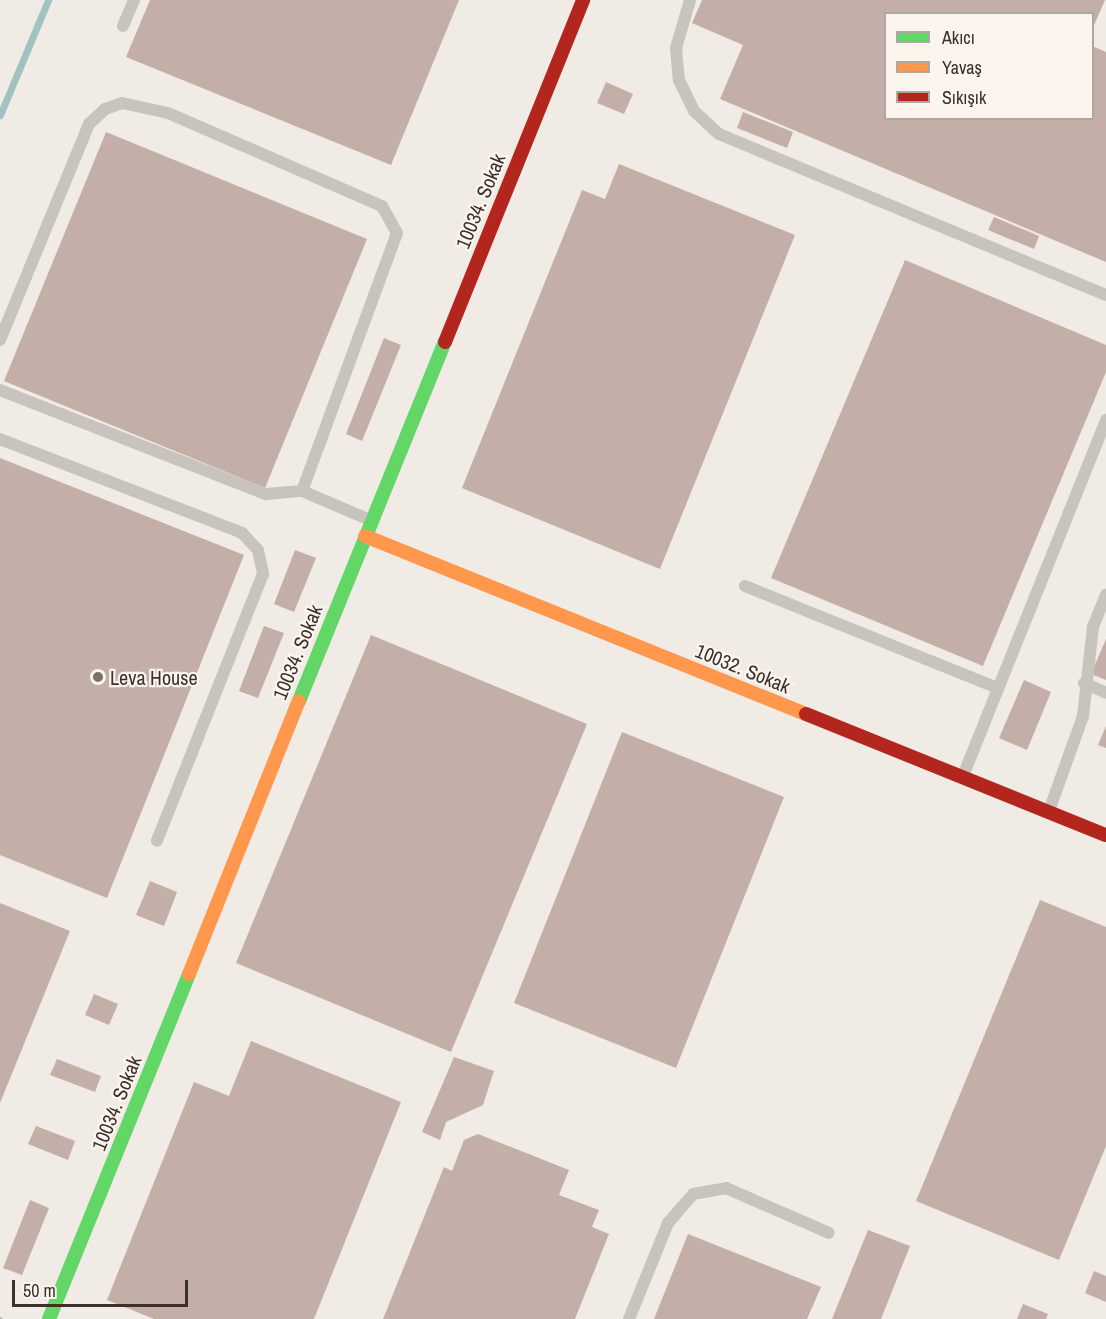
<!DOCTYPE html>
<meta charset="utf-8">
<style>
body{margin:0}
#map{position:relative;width:1106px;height:1319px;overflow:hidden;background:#f0ebe5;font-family:"Archivo Narrow",sans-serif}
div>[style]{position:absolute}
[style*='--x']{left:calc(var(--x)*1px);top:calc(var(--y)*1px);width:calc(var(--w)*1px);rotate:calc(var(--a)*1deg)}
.stream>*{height:7px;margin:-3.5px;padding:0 3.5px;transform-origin:3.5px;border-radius:3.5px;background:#a1c2c1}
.building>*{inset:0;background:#c3afa7}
.lane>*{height:12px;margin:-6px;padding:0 6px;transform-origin:6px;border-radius:6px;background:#c9c3be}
.fast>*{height:14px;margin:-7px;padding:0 7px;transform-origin:7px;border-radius:7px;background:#63d668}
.slow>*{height:14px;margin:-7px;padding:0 7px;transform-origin:7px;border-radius:7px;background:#ff974d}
.jam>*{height:14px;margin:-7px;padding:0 7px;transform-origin:7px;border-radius:7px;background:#b3261e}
.tram>*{height:1.5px;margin:-0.75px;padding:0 0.75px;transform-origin:0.75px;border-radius:0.75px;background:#b1aca8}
.dots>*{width:16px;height:16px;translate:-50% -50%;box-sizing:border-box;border:3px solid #fbf5ee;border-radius:50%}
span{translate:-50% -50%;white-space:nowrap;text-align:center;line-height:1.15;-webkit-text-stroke:4.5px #fbf5ee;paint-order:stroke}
.street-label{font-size:20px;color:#3b302b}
.poi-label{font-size:20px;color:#3b302b}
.left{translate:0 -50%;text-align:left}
.legend{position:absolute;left:884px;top:12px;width:210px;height:108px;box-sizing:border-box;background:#fbf5ee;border:2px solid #aea6a0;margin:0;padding:8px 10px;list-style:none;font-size:18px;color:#3b302b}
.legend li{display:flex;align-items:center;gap:12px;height:30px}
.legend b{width:30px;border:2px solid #aea6a0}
.scale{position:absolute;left:12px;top:1280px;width:176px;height:27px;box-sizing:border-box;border:3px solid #3b302b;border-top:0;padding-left:8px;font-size:18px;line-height:21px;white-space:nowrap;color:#3b302b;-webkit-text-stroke:4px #fbf5ee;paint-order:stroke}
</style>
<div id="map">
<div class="stream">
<i style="--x:0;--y:115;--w:125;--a:-67.3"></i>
</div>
<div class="building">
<i style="clip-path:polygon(150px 0,459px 0,391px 165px,126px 57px)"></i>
<i style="clip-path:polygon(702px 0,1105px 0,1092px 30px,1092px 14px,886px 14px,886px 118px,1092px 118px,1092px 46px,1106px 52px,1106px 262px,720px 99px,743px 45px,692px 23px)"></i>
<i style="clip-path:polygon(606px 82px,633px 94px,624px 114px,597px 103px)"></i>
<i style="clip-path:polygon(743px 112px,793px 132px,787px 148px,737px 128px)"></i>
<i style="clip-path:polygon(106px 132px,367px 239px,265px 488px,4px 381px)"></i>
<i style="clip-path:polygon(619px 164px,795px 235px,660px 569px,462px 488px,582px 190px,605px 199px)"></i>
<i style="clip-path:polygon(994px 217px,1039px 236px,1034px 249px,988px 230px)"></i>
<i style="clip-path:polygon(905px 260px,1106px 345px,1106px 372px,983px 666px,771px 578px)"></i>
<i style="clip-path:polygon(384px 338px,401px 345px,362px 441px,346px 434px)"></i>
<i style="clip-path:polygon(0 458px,244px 555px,107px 898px,0 855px)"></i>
<i style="clip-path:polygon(295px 550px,316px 558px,294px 612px,274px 604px)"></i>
<i style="clip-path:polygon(264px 626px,284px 633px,258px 698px,239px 691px)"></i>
<i style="clip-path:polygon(371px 635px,587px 724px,451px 1052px,236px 963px)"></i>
<i style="clip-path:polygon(1106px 639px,1106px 680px,1091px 674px)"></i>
<i style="clip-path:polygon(1024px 680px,1051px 692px,1027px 750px,999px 738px)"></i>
<i style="clip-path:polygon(1106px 726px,1106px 748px,1098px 745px)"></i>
<i style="clip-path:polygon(622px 732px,784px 797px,676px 1068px,514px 1003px)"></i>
<i style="clip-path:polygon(150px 881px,177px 892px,164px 926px,136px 915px)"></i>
<i style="clip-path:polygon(1040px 900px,1106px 927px,1106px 1146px,1059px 1260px,916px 1201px)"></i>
<i style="clip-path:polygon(0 903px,70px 931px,0 1103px)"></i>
<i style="clip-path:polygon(94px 994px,118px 1004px,109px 1025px,85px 1015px)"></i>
<i style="clip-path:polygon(251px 1041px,401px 1102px,314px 1319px,154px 1319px,107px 1300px,194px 1082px,229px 1096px)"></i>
<i style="clip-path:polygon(454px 1057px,494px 1071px,483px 1105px,446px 1122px,440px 1140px,422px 1132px)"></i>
<i style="clip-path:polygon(57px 1059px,101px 1076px,95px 1092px,50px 1075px)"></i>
<i style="clip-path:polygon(36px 1126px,75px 1141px,68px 1160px,28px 1144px)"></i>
<i style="clip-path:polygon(478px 1134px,569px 1170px,559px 1195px,599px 1210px,592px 1227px,609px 1234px,575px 1319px,383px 1319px,444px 1167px,452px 1171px,464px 1140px)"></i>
<i style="clip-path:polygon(30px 1200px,49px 1208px,22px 1275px,3px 1268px)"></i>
<i style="clip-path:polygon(868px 1230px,910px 1246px,881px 1319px,832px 1319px)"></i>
<i style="clip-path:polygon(688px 1234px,821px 1287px,807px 1319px,654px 1319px)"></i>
<i style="clip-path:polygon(1094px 1271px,1106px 1276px,1106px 1302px,1085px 1293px)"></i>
<i style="clip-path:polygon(1023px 1304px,1048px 1314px,1046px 1319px,1017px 1319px)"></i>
</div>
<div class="lane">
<i style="--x:690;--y:0;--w:50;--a:106.3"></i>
<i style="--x:676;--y:48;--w:32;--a:85"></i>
<i style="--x:679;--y:80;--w:34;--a:64"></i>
<i style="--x:694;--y:111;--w:34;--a:43"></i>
<i style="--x:719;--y:134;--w:419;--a:22.6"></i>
<i style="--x:123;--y:26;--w:28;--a:-67"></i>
<i style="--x:0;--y:340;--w:234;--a:-67.6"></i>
<i style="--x:89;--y:124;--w:22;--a:-43"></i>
<i style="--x:105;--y:109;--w:18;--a:-19"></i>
<i style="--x:122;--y:103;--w:47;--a:12.3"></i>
<i style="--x:168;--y:113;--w:233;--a:23.5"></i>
<i style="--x:382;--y:206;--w:31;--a:61"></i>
<i style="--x:397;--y:233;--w:275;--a:110.2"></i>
<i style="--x:0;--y:390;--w:286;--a:21.4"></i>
<i style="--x:266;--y:494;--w:36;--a:-5"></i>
<i style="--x:302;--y:491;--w:74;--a:23.1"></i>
<i style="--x:0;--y:439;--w:260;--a:21.2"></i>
<i style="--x:242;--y:533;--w:23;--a:47"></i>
<i style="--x:258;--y:550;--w:25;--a:78"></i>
<i style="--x:263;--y:574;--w:287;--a:111.7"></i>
<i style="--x:745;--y:586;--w:273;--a:22"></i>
<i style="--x:1084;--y:683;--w:24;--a:24"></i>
<i style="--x:963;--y:776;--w:384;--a:-68.1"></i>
<i style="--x:1049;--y:811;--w:101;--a:-70.3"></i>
<i style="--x:1083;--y:716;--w:90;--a:-83.6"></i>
<i style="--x:1093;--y:627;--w:35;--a:-68"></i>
<i style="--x:629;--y:1319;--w:104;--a:-67.9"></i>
<i style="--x:668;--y:1223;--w:38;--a:-49"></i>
<i style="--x:693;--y:1194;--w:34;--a:-10"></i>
<i style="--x:726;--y:1188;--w:112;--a:23.6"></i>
</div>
<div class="fast">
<i style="--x:299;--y:701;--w:388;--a:-67.9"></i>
<i style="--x:49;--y:1319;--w:372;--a:-67.9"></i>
</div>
<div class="slow">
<i style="--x:365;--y:536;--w:476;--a:22"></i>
<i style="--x:189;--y:974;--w:294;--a:-68.1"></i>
</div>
<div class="jam">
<i style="--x:445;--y:342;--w:369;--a:-68"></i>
<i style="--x:806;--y:714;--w:323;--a:22"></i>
</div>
<div class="tram">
<i style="--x:0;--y:1318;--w:2;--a:27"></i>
</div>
<div class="dots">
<i style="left:98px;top:677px;background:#7a716c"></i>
</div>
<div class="street-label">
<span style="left:480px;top:201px;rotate:-68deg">10034. Sokak</span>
<span style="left:297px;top:652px;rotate:-68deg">10034. Sokak</span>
<span style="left:743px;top:668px;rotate:22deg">10032. Sokak</span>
<span style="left:116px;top:1103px;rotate:-68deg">10034. Sokak</span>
</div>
<div class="poi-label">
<span class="left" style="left:110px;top:677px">Leva House</span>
</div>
<ul class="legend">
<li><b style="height:8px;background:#63d668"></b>Akıcı</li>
<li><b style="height:8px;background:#ff974d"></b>Yavaş</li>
<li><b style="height:8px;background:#b3261e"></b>Sıkışık</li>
</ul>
<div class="scale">50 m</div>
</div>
